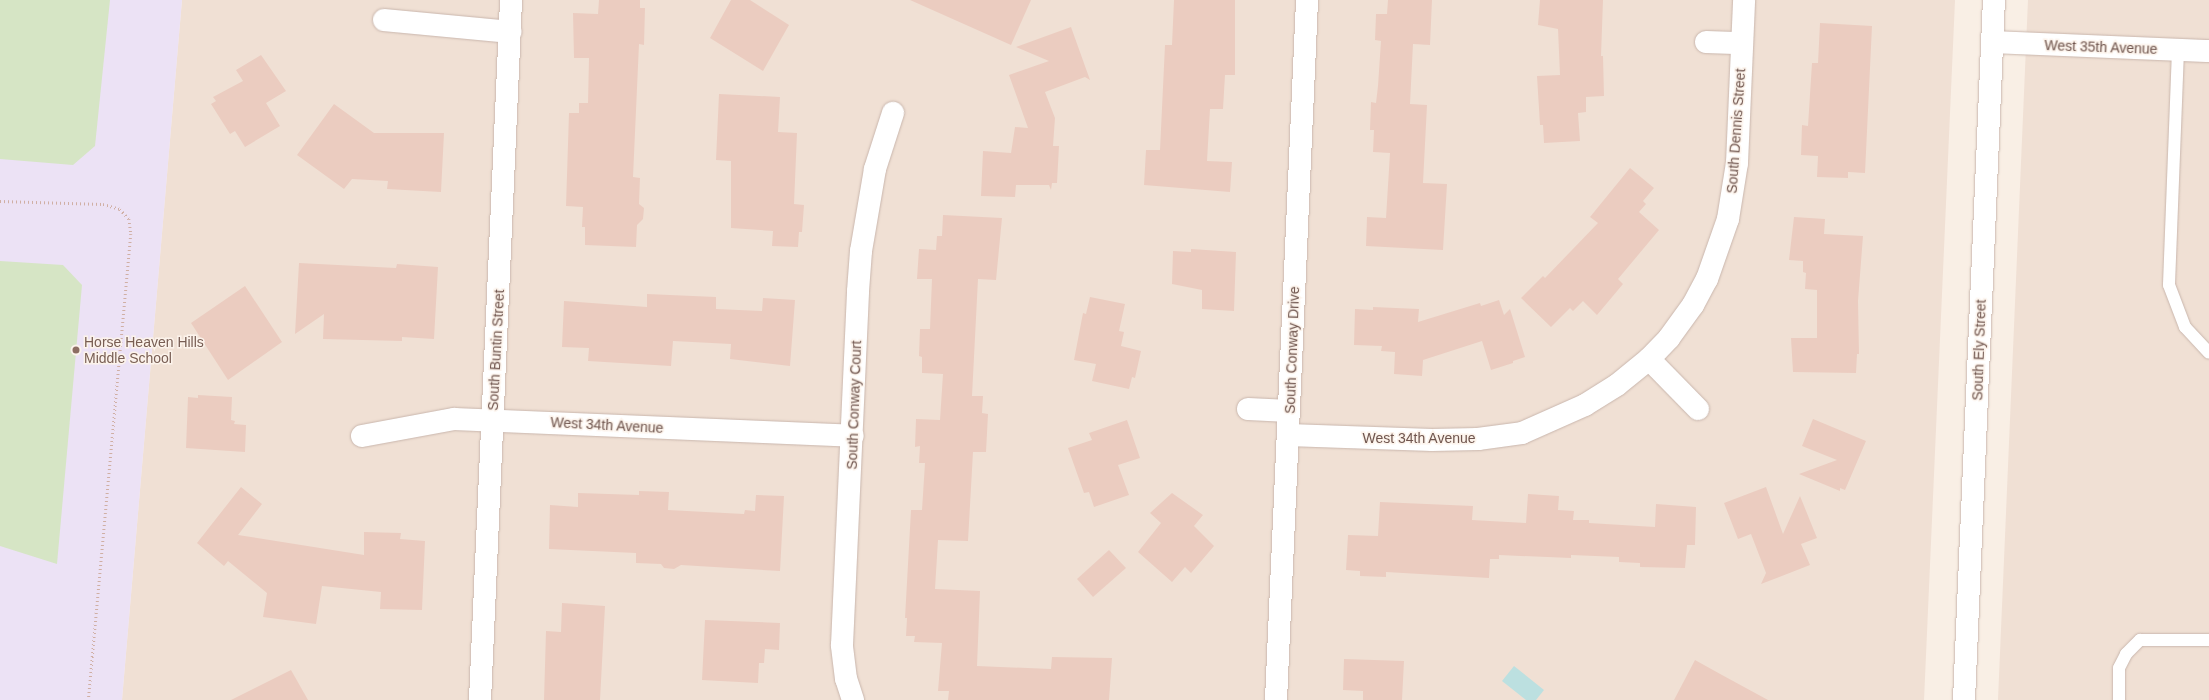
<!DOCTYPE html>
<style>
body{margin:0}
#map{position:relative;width:2209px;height:700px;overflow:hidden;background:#f9efe5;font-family:Helvetica,sans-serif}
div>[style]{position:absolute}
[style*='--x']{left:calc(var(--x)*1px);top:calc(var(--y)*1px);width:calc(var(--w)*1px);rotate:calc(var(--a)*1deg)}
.residential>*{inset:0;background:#f0e0d4}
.education>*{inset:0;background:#ece2f5}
.green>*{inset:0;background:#d6e5c5}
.water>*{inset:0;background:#bce0e0}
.building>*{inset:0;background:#ebccc0}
.path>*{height:2.5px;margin-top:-1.25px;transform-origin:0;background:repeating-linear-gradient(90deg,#d0afa4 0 1px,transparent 0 4px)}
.roads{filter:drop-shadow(0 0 1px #c9b6ad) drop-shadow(0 0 1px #c9b6ad)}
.service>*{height:12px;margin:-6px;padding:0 6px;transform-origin:6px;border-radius:6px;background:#fff}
.minor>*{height:22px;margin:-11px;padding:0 11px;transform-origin:11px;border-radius:11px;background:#fff}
.tertiary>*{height:22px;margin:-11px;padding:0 11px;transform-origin:11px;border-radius:11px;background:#fff}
.dots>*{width:11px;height:11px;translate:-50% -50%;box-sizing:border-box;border:2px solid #fcf3eb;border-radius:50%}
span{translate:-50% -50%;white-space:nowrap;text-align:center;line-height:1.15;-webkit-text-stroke:3px #fcf3eb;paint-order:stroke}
.street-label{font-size:14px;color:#6f554e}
.education-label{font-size:14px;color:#785e54}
.left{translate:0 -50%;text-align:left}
</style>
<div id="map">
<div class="residential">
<i style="clip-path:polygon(182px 0,1955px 0,1924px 700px,122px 700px)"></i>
<i style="clip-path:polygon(2028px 0,2209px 0,2209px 700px,1998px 700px)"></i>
</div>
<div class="education">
<i style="clip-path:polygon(0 0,182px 0,122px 700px,0 700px)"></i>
</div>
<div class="green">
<i style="clip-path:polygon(0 0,110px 0,95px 146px,73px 165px,0 159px)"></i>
<i style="clip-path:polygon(0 261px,63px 265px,82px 285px,57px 564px,0 546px)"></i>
</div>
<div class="water">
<i style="clip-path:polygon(1514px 666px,1544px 690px,1536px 700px,1526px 700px,1502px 681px)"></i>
</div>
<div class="building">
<i style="clip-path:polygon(599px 0,640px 0,640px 8px,645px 8px,644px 45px,639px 44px,633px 177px,640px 178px,639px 204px,644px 208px,643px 219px,637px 225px,636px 247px,585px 245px,585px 227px,582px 227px,583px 207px,566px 206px,569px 113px,579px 113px,579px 103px,588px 103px,589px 58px,574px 58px,573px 13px,598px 14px)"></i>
<i style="clip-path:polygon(731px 0,750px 0,789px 25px,763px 71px,710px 38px)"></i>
<i style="clip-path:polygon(910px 0,1031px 0,1011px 45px)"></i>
<i style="clip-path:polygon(1174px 0,1235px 0,1235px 75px,1225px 75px,1223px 109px,1210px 109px,1207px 161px,1232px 162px,1230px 192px,1144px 185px,1146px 150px,1160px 150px,1165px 45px,1172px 45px)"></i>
<i style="clip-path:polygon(1388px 0,1432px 0,1430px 45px,1413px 44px,1410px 104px,1427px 105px,1423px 183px,1447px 184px,1443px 250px,1366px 246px,1367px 217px,1386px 218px,1390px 153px,1373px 152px,1374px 130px,1370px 130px,1371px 102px,1376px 103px,1378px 86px,1381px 41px,1375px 40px,1376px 14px,1387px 14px)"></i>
<i style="clip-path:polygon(1540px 0,1603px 0,1601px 56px,1603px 56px,1604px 96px,1586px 97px,1586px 112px,1578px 113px,1580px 141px,1544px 143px,1543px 125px,1540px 125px,1537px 76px,1560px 75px,1558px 29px,1538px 25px)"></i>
<i style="clip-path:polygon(1820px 23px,1872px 26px,1865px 173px,1848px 172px,1848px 178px,1817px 177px,1818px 156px,1801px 155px,1802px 125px,1808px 126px,1812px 63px,1818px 63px)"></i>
<i style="clip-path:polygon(1071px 27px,1090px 80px,1085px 77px,1045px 92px,1055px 118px,1053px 146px,1059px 146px,1057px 183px,1052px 183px,1051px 190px,1049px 185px,1016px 185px,1015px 197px,981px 196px,983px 151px,1011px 153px,1015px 127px,1028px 128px,1009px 75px,1049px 61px,1016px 47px)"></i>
<i style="clip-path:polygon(261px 55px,286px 91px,266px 103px,280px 126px,245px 147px,235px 131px,230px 134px,211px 104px,216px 101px,213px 97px,243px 81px,236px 70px)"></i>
<i style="clip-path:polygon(719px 94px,780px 97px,778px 132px,797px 133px,794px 204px,804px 205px,802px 232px,799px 232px,798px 247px,772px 246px,773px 231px,731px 228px,731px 161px,716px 160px)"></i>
<i style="clip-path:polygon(334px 104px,374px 133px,444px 133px,441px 192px,387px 189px,388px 181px,352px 179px,344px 189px,297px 155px)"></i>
<i style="clip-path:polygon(1630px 168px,1654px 188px,1643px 201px,1646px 204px,1639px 212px,1659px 230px,1618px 279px,1623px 284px,1597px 315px,1583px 301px,1573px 311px,1570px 308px,1551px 327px,1521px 298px,1543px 276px,1545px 278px,1598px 223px,1590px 217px)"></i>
<i style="clip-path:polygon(943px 215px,1002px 218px,996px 280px,978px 279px,972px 396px,983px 396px,982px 413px,988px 414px,986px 452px,973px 452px,968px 541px,938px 540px,935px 589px,980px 591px,977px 666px,1051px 669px,1052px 657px,1112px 658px,1109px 700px,948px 700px,949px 691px,938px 691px,942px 643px,914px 642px,915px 636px,906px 636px,907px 618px,905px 618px,911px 510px,922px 510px,925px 463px,919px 463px,920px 446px,915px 447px,916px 419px,940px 420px,943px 374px,922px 373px,922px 357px,919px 356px,920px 329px,930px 329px,932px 279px,917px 279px,919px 249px,936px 250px,937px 236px,942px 236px)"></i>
<i style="clip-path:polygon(1794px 217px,1825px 219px,1824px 234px,1863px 236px,1858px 301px,1859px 354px,1857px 354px,1856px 373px,1793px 372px,1791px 338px,1817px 338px,1817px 290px,1805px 289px,1806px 273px,1803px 272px,1803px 261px,1789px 260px)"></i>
<i style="clip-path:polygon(1191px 249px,1236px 252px,1234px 311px,1202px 309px,1202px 290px,1172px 284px,1173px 251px,1191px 252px)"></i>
<i style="clip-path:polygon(299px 263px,396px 268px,397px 264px,438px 267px,434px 339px,402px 337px,402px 341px,323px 339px,324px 314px,295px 334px)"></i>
<i style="clip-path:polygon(245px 286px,282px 342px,228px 380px,191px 323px)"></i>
<i style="clip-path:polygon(647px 294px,716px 297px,716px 309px,762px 311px,763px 298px,795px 300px,790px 366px,730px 359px,731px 344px,673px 341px,671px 366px,588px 361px,589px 348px,562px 347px,564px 301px,647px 307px)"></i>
<i style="clip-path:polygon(1090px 297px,1125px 304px,1119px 331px,1124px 332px,1121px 346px,1141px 351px,1135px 378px,1132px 377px,1129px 389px,1092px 381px,1096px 364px,1074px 360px,1083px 313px,1086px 314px)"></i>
<i style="clip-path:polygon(1499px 300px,1504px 315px,1510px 309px,1525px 357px,1513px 361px,1513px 363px,1491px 370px,1482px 341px,1423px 360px,1422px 376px,1394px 374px,1395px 352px,1381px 351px,1382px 346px,1354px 345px,1355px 309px,1373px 310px,1373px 307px,1419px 309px,1418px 322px,1480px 303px,1481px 306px)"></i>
<i style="clip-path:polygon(198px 395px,232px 397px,231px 420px,235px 421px,234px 424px,246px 425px,245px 452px,186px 448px,188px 397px,198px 398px)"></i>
<i style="clip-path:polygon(1813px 419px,1866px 441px,1845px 490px,1840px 488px,1840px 491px,1799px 474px,1837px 460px,1802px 446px)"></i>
<i style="clip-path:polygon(1127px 420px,1140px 458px,1118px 465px,1129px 495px,1094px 507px,1089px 492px,1084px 493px,1068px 448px,1092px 440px,1089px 433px)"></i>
<i style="clip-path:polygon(241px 487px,262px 504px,238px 535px,364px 555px,364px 532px,401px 533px,400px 539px,425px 541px,422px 610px,380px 609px,381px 592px,322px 586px,316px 624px,263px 617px,267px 593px,228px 561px,224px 566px,197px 543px)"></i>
<i style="clip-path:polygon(1766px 487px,1783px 534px,1800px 496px,1817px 538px,1801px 544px,1810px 565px,1761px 584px,1766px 573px,1751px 534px,1738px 539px,1724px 503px)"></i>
<i style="clip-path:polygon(639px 491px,669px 492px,668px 510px,744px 514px,745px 510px,755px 511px,756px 495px,784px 496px,780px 571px,681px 565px,674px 569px,664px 568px,661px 564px,636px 563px,636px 553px,549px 549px,550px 505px,578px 507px,578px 493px,639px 495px)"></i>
<i style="clip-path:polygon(1172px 493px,1203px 515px,1194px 526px,1214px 546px,1191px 573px,1185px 567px,1172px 582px,1138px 552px,1161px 523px,1150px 513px)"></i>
<i style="clip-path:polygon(1528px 494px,1559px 496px,1558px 510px,1574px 511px,1573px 520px,1589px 520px,1589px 523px,1655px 527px,1656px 504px,1696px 507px,1695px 545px,1687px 545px,1685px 568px,1640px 567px,1640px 563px,1619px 562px,1619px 557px,1571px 555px,1571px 558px,1499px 555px,1499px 559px,1490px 559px,1489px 578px,1386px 572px,1386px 577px,1360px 576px,1360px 571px,1346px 570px,1348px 535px,1378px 536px,1380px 502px,1473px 506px,1472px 520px,1526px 523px)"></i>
<i style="clip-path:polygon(1109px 550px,1126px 568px,1093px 597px,1077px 579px)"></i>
<i style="clip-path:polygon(562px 603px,605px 606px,600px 700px,544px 700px,546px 631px,561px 632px)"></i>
<i style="clip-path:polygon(705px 620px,780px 623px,779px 650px,765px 649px,764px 663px,759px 663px,758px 683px,702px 680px)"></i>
<i style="clip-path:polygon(1344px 659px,1404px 661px,1402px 700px,1363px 700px,1363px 691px,1343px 690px)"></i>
<i style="clip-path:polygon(1695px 660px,1722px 675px,1768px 700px,1674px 700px)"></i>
<i style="clip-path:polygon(291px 670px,308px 700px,231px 700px)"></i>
</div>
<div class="path">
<i style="--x:0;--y:201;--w:103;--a:1.7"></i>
<i style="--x:103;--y:204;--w:18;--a:16"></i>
<i style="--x:120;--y:209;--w:13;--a:48"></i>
<i style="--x:129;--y:219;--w:15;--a:82"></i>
<i style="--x:131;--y:234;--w:468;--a:95.2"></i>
</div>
<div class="roads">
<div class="service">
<i style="--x:2178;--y:50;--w:235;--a:92.2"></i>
<i style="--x:2169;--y:285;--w:45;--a:69.1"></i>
<i style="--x:2185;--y:327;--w:35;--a:47"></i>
<i style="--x:2119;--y:700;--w:32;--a:-90"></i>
<i style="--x:2119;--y:668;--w:16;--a:-63"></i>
<i style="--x:2126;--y:654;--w:20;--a:-45"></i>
<i style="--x:2140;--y:640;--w:69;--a:0"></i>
</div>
<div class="minor">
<i style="--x:384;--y:20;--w:127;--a:5.4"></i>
<i style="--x:1706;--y:42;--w:36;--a:2"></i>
<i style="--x:1992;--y:42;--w:217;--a:2.4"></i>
<i style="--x:1649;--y:359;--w:70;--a:45.6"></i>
<i style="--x:1248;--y:409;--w:41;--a:2.8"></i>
<i style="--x:1288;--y:435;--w:144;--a:2"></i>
<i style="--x:1432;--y:440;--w:46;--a:-1.2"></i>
<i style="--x:1478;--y:439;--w:44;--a:-7.8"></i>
<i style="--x:1522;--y:433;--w:69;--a:-24"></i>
<i style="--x:1585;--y:405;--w:38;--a:-32"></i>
<i style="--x:1617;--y:385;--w:41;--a:-39.1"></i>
<i style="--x:1649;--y:359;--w:29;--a:-46"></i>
<i style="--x:1669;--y:338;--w:41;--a:-54"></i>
<i style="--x:1693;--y:305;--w:30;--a:-62"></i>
<i style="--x:1707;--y:279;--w:64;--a:-70.7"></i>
<i style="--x:1728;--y:219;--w:57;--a:-80.9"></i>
<i style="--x:1737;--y:163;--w:163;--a:-87.5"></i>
<i style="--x:362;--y:436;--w:94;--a:-10.5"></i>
<i style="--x:454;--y:419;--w:399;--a:2.4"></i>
<i style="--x:480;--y:700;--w:701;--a:-87.46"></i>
<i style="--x:853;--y:700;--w:22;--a:-108"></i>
<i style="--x:846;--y:679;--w:34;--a:-97"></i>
<i style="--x:842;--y:645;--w:354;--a:-87.4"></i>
<i style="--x:858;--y:291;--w:40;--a:-85.7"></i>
<i style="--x:861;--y:251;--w:83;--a:-80.3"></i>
<i style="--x:875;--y:169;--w:59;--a:-72.2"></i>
<i style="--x:1276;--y:700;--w:701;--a:-87.46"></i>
</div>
<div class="tertiary">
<i style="--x:1964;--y:700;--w:701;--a:-87.55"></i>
</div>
</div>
<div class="dots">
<i style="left:76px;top:350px;background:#8d6e63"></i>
</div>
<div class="street-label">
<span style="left:2101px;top:47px;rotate:2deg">West 35th Avenue</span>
<span style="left:1736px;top:131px;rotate:-86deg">South Dennis Street</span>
<span style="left:496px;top:350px;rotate:-87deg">South Buntin Street</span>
<span style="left:1292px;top:350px;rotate:-88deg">South Conway Drive</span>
<span style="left:1979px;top:350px;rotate:-88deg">South Ely Street</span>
<span style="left:854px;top:405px;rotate:-88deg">South Conway Court</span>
<span style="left:607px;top:425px;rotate:3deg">West 34th Avenue</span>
<span style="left:1419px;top:438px">West 34th Avenue</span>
</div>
<div class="education-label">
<span class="left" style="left:84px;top:350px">Horse Heaven Hills<br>Middle School</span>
</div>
</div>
